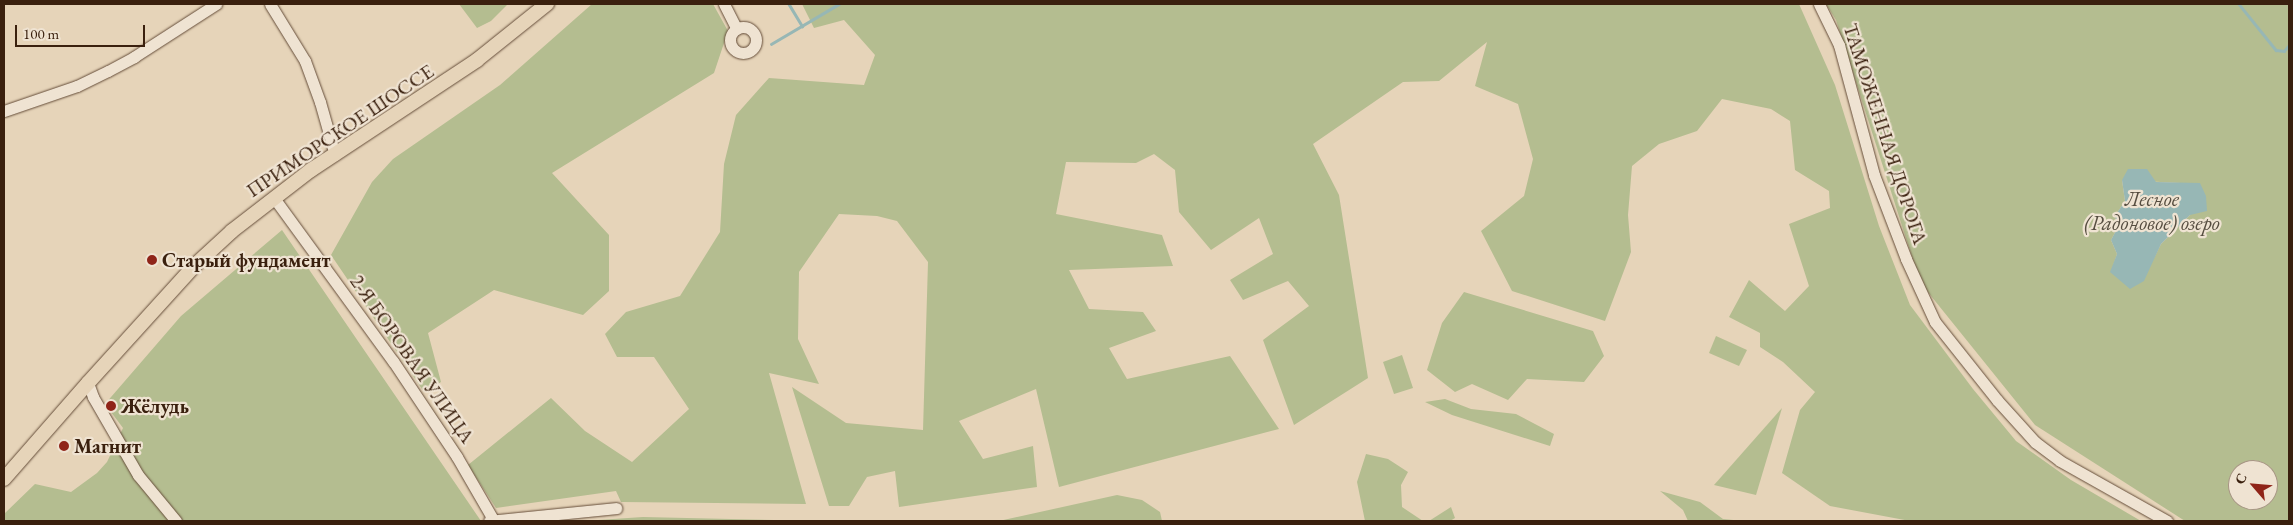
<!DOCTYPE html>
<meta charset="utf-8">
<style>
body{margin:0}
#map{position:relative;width:2293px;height:525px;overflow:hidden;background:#e6d4b9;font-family:"EB Garamond",serif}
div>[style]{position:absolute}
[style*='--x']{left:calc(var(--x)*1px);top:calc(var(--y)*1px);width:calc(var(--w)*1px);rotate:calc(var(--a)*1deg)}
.green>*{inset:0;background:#b4bd90}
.water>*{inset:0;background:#97b7b5}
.stream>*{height:2.5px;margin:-1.25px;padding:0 1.25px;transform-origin:1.25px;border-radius:1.25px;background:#97b7b5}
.roads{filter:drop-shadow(0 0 1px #654d39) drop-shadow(0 0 1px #654d39)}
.minor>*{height:11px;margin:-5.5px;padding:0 5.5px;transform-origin:5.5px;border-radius:5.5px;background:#efe3d2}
.minor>.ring{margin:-5.5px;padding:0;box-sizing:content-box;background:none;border:11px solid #efe3d2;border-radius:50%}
.major>*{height:14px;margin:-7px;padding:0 7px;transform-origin:7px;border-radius:7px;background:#e6d4b9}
.dots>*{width:14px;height:14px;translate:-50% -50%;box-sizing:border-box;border:2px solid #efe3d2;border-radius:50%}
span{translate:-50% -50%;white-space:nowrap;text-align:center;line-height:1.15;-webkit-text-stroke:4.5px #efe3d2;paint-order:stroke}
.street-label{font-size:20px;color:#3a200e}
.poi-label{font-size:20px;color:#3a200e;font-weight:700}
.left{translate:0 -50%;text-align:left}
.water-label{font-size:21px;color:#564d40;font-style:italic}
.frame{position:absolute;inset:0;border:5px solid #3a200e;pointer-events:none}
.north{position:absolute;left:2228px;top:460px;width:50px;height:50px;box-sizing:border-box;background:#efe3d2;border:1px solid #a79584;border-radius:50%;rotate:297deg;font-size:14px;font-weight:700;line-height:20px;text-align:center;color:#3a200e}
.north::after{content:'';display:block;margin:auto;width:18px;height:22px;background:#8f2418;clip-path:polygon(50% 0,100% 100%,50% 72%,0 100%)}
.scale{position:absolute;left:15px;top:25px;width:130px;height:22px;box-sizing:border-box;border:2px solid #3a200e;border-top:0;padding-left:6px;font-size:15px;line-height:18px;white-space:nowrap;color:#3a200e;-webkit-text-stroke:4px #efe3d2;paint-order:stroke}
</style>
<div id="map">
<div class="green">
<i style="clip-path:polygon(459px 4px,508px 4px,491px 21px,477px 28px)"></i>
<i style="clip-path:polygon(592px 4px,713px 4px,728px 31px,714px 73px,552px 173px,609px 235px,609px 291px,583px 315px,494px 290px,428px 333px,441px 382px,424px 392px,331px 255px,372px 182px,393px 159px,500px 85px)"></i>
<i style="clip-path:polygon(802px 4px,1799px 4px,1835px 85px,1879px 226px,1910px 305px,1973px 389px,2016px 441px,2071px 480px,2141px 521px,1910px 521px,1830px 506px,1782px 473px,1800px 410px,1815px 392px,1783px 362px,1760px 347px,1760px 333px,1729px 317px,1749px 280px,1785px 311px,1809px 286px,1789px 224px,1830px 208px,1829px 191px,1795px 170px,1790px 121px,1771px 109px,1722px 99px,1697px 131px,1659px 144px,1632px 166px,1628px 215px,1631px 252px,1605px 321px,1512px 291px,1481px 231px,1524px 196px,1533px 159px,1518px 104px,1475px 86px,1487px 42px,1439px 81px,1403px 82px,1313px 144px,1339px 195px,1368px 378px,1294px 425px,1263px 340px,1309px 306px,1288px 281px,1243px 300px,1230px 280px,1273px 254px,1259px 218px,1211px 250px,1179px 212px,1175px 170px,1154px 154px,1136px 163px,1066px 162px,1056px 214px,1162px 235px,1173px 266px,1069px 270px,1089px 309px,1143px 312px,1156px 331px,1109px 348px,1127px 379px,1230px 356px,1279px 429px,1059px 487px,1036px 389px,959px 421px,983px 459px,1033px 446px,1037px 487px,899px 507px,895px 471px,867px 477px,849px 506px,829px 506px,792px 387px,846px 423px,923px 430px,928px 262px,897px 221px,877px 216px,839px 214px,799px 272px,798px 339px,819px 384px,769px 373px,806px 504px,621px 502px,616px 491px,496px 508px,468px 465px,551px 398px,585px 431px,632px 462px,689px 409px,654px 357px,617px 357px,605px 334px,626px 312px,680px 296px,720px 232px,724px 164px,736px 115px,769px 78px,864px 85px,875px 55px,844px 20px,814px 28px)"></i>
<i style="clip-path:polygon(evenodd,1826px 4px,2289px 4px,2289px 521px,2185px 521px,2035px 425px,1927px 291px,1913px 260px,1836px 20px,1826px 4px,2122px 180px,2200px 184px,2190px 215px,2161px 244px,2154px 258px,2111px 272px,2117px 254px,2111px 240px,2118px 227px,2115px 216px,2125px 201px,2122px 180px,1826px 4px,2238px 470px,2268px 470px,2268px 500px,2238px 500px,2238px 470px)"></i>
<i style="clip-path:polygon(282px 230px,481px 521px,4px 521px,4px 514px,35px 484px,71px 492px,97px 473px,107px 462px,123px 428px,105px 404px,181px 316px)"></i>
<i style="clip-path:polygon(1464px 292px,1593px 331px,1604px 356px,1584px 382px,1527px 379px,1508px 400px,1472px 384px,1455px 392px,1427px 370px,1442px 323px)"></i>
<i style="clip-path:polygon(1716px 336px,1747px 350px,1739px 366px,1709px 353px)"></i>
<i style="clip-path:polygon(1402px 355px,1413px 388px,1394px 394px,1383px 362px)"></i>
<i style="clip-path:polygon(1445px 399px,1471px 409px,1516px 414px,1554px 434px,1550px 446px,1452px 415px,1425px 402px)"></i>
<i style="clip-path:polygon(1782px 408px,1756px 495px,1714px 485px)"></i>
<i style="clip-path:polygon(1366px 454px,1388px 459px,1408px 472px,1401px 485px,1402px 507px,1423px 521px,1365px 521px,1357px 482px)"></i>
<i style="clip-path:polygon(1660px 491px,1700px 502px,1723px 519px,1744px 521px,1688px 521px,1683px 510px)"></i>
<i style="clip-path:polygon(1117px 495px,1142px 500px,1160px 512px,1162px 521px,999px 521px)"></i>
<i style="clip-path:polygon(1451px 507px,1455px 518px,1450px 521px,1429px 521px)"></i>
<i style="clip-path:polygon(643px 517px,774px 520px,776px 521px,583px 521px)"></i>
</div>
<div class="water">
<i style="clip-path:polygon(2128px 169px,2147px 169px,2156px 182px,2200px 183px,2206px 196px,2207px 211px,2190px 215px,2161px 244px,2144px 281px,2130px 289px,2110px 272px,2117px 254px,2111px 240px,2118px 227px,2115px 216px,2125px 201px,2122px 180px)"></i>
</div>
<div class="stream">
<i style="--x:789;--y:4;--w:26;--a:59"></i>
<i style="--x:1235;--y:4;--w:8;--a:0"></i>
<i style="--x:2239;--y:4;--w:59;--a:51.2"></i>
<i style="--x:2276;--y:50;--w:8;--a:7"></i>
<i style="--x:2284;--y:51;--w:8;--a:-50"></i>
<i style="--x:771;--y:44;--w:79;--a:-30.5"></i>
</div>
<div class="roads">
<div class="minor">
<i style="--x:270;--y:4;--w:67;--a:58.4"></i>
<i style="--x:305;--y:61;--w:44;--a:69.9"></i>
<i style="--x:320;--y:102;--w:55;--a:74.2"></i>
<i style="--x:724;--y:4;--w:28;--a:63"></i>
<i style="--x:1819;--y:4;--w:46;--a:64"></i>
<i style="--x:1839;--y:45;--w:135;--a:74.9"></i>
<i style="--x:1874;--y:175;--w:90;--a:69.1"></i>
<i style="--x:1906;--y:259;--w:69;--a:65.3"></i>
<i style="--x:1935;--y:322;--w:100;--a:51.5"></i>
<i style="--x:1997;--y:400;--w:57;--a:47.9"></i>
<i style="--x:2035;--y:442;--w:31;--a:37"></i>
<i style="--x:2060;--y:461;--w:123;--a:29.3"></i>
<i class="ring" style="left:730px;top:27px;width:15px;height:15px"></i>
<i style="--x:4;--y:111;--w:77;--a:-18.9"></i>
<i style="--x:77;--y:86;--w:34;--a:-26"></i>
<i style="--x:108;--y:71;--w:30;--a:-28"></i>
<i style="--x:134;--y:57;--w:98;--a:-32.9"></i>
<i style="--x:274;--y:198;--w:202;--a:53.9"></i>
<i style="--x:393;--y:361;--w:115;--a:56.3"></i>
<i style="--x:457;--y:457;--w:74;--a:60"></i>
<i style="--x:88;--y:383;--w:15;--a:70"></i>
<i style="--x:93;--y:397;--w:90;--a:60"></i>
<i style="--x:138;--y:475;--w:60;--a:50.4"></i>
<i style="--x:489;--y:521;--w:128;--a:-5.8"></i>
</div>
<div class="major">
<i style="--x:4;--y:479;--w:128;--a:-48.8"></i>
<i style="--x:88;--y:383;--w:156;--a:-47.8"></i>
<i style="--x:193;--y:267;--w:53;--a:-42.7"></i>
<i style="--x:232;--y:231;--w:100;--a:-37.7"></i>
<i style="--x:311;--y:170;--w:199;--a:-33.5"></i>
<i style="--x:477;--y:60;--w:90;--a:-38.7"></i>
</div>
</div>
<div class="dots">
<i style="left:152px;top:260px;background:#8f2418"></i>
<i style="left:111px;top:406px;background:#8f2418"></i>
<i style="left:64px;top:446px;background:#8f2418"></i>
</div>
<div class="street-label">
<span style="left:340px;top:131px;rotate:-34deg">ПРИМОРСКОЕ ШОССЕ</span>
<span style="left:1885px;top:134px;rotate:72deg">ТАМОЖЕННАЯ ДОРОГА</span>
<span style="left:412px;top:359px;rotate:55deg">2-Я БОРОВАЯ УЛИЦА</span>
</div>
<div class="poi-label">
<span class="left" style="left:162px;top:260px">Старый фундамент</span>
<span class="left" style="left:121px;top:406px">Жёлудь</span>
<span class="left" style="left:74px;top:446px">Магнит</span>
</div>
<div class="water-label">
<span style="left:2152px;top:211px">Лесное<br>(Радоновое) озеро</span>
</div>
<div class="frame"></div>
<div class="north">С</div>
<div class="scale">100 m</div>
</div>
